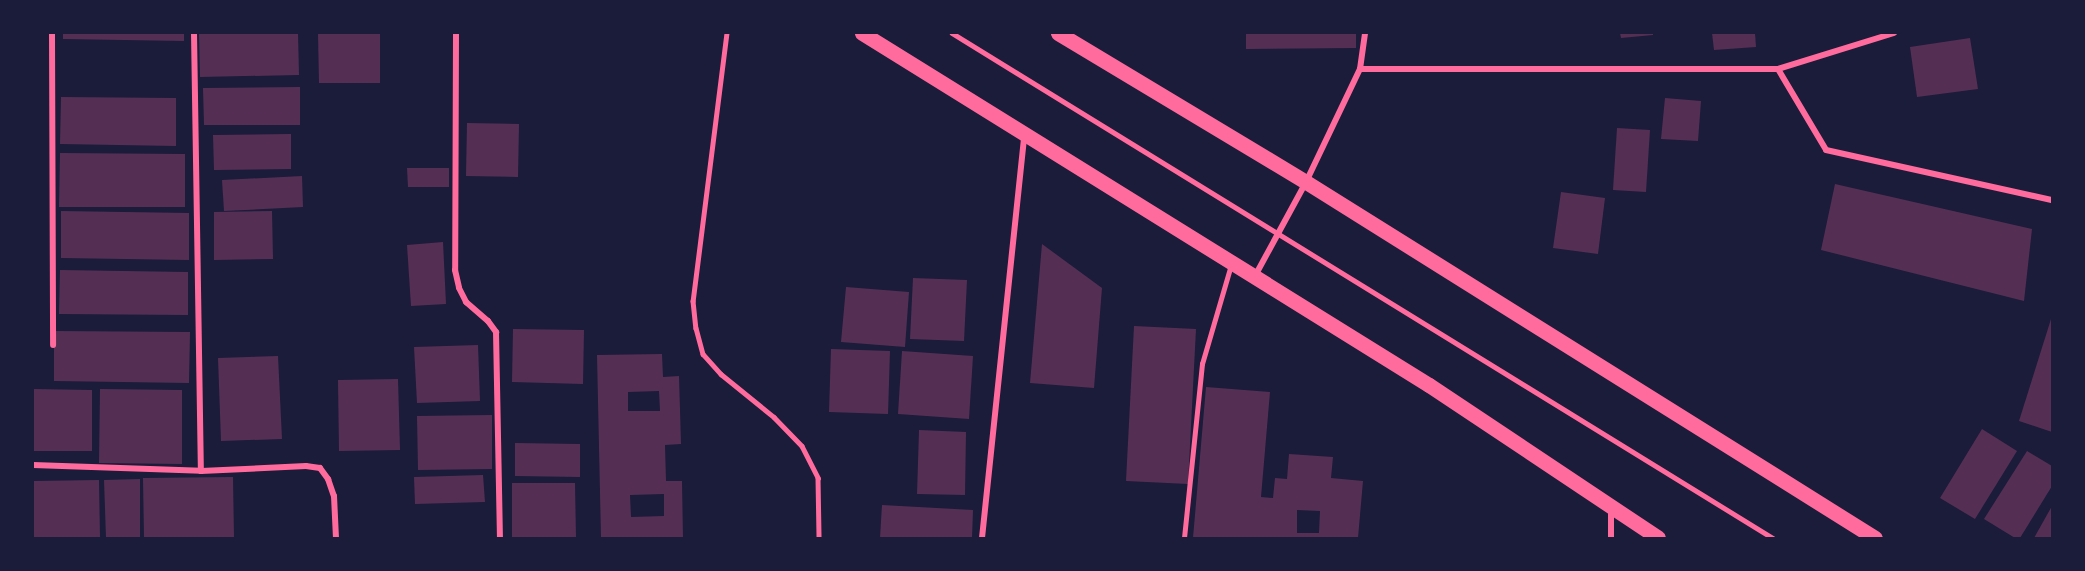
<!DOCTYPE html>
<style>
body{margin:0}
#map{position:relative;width:2085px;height:571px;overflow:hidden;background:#1b1b3a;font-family:Montserrat,sans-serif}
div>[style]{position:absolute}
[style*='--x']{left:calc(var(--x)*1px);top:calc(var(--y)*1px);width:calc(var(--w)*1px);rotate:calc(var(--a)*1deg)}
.building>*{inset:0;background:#542f53}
.service>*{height:4.5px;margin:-2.25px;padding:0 2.25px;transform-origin:2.25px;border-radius:2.25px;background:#ff6b9d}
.minor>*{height:6px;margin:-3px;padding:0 3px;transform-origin:3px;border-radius:3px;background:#ff6b9d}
.primary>*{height:15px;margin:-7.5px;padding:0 7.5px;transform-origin:7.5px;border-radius:7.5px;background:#ff6b9d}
span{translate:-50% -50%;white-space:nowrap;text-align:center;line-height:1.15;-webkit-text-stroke:4.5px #1b1b3a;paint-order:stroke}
.frame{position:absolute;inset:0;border:34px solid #1b1b3a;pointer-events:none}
</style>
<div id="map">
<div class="building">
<i style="clip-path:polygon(63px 33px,184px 33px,184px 41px,63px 39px)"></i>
<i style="clip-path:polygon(199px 33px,298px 33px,299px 75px,200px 77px)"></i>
<i style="clip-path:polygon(318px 33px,380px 33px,380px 83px,319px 83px)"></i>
<i style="clip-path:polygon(1246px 33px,1356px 33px,1356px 48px,1246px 49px)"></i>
<i style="clip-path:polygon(1620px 33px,1653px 33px,1653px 35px,1621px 38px)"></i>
<i style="clip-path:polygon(1712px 33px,1755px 33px,1756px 47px,1714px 50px)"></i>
<i style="clip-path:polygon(1970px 38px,1978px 89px,1917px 97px,1910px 47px)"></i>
<i style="clip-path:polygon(300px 87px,300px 125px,204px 125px,203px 88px)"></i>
<i style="clip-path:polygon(61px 97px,176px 98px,176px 146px,60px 144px)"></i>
<i style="clip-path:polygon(1665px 98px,1701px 101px,1698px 141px,1661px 139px)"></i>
<i style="clip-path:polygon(467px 123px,519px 124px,518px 177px,466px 176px)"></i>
<i style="clip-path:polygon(1617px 128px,1650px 130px,1646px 192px,1613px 190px)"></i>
<i style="clip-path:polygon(291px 134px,291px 169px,214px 170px,213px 135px)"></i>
<i style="clip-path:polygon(60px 153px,185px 154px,185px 207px,59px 207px)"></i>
<i style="clip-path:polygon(407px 168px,449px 168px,449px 187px,408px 187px)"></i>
<i style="clip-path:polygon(302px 176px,303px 207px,224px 211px,222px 180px)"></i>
<i style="clip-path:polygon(1835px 184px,2032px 229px,2024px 301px,1821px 250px)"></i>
<i style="clip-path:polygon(1561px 192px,1605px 198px,1598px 254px,1553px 248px)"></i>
<i style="clip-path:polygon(61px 211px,189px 213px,189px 260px,61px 258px)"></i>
<i style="clip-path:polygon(272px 211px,273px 259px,214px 260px,214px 212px)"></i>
<i style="clip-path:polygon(443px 242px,446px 304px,411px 306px,407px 245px)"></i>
<i style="clip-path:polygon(1042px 244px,1102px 288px,1094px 388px,1030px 383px)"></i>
<i style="clip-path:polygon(60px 270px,188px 272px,188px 315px,59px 314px)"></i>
<i style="clip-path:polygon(913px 278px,967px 280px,964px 341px,910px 339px)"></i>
<i style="clip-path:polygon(846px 287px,909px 292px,905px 347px,841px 342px)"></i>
<i style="clip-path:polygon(2051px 319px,2052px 319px,2052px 432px,2019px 421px)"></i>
<i style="clip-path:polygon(1134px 326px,1196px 329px,1188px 484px,1126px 481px)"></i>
<i style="clip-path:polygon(513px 329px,584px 330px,583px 384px,512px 382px)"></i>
<i style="clip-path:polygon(54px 331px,190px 332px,189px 383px,54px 381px)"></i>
<i style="clip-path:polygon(478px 345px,480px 401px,417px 403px,414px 347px)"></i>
<i style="clip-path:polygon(831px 349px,890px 351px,888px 414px,829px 412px)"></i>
<i style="clip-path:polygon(902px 351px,973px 356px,969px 419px,898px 414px)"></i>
<i style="clip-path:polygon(evenodd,662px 354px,663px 377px,679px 376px,681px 444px,665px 445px,666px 481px,682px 481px,683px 538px,601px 538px,597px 355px,662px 354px,659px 391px,660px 411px,628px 411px,628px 392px,659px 391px,662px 354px,664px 494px,664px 516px,631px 517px,630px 495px,664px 494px)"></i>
<i style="clip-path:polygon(278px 356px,282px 439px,221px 441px,218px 358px)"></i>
<i style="clip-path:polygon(398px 379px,400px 450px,339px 451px,338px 380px)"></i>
<i style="clip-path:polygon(evenodd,1206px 387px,1270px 392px,1261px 497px,1273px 498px,1275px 478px,1287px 479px,1289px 454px,1333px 457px,1331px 478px,1363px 481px,1358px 538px,1193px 538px,1206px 387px,1297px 510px,1320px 511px,1319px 533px,1297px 533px,1297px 510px)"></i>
<i style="clip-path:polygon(33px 389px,92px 390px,92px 451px,33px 451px)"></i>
<i style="clip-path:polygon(100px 389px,182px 390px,182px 464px,99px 463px)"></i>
<i style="clip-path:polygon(492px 415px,492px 469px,418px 470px,417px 416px)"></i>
<i style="clip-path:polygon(1982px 429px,2017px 451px,1975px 519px,1940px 498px)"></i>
<i style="clip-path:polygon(919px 430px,966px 432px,965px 495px,917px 494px)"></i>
<i style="clip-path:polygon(515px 443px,580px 444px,580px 477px,515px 476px)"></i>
<i style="clip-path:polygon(2027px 451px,2052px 466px,2052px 486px,2020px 538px,2015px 538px,1984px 519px)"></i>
<i style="clip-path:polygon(483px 475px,485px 502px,415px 504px,414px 477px)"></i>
<i style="clip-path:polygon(233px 477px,234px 538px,144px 538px,143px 478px)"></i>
<i style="clip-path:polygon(140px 479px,140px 538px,106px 538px,104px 480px)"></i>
<i style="clip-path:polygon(99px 480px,100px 538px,33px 538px,33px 481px)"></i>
<i style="clip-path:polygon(512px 483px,575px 483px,576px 538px,512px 538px)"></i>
<i style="clip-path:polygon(882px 505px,973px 510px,972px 538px,880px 538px)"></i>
<i style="clip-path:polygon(2052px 506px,2052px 538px,2034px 538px)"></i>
</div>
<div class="service">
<i style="--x:727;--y:33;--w:270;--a:97.2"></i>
<i style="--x:693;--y:301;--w:27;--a:84"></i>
<i style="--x:696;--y:328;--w:27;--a:75"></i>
<i style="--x:703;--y:354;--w:27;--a:48"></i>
<i style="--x:721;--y:374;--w:68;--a:39.1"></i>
<i style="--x:774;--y:417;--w:40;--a:46"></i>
<i style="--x:802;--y:446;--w:36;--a:63"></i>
<i style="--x:818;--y:478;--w:60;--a:89"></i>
<i style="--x:952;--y:33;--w:964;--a:31.6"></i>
<i style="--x:1184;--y:538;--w:175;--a:-84.1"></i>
<i style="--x:1202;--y:364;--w:103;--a:-73.7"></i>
</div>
<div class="minor">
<i style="--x:52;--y:33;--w:312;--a:89.8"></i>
<i style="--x:194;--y:33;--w:438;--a:89.1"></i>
<i style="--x:456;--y:33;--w:237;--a:90.2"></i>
<i style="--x:455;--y:270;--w:18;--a:77"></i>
<i style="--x:459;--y:288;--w:16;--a:63"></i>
<i style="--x:466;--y:302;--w:29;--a:41"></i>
<i style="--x:488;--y:321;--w:14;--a:54"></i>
<i style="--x:496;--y:332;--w:206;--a:88.9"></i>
<i style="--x:1894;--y:33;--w:121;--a:162.8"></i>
<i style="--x:1778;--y:69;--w:94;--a:59.3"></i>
<i style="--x:1826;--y:150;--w:231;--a:12.5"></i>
<i style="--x:1360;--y:69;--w:418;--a:0"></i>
<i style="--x:1255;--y:276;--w:107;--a:-61.5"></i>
<i style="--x:1306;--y:182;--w:125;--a:-64.5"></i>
<i style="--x:1360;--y:69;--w:36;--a:-82"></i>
<i style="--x:33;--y:465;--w:168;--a:2"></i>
<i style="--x:201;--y:471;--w:105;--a:-2.7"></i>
<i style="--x:306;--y:466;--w:14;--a:8"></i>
<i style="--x:320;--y:468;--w:14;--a:54"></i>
<i style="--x:328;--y:479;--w:18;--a:71"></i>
<i style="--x:334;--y:496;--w:42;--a:87.3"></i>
<i style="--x:982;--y:538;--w:404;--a:-84"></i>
<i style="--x:1611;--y:538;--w:31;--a:-90"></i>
</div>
<div class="primary">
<i style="--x:862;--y:33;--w:667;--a:31.83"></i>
<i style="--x:1429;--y:385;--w:275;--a:33.7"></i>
<i style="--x:1058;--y:33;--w:289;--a:31"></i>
<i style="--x:1306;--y:182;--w:671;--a:32.03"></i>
</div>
<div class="frame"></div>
</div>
